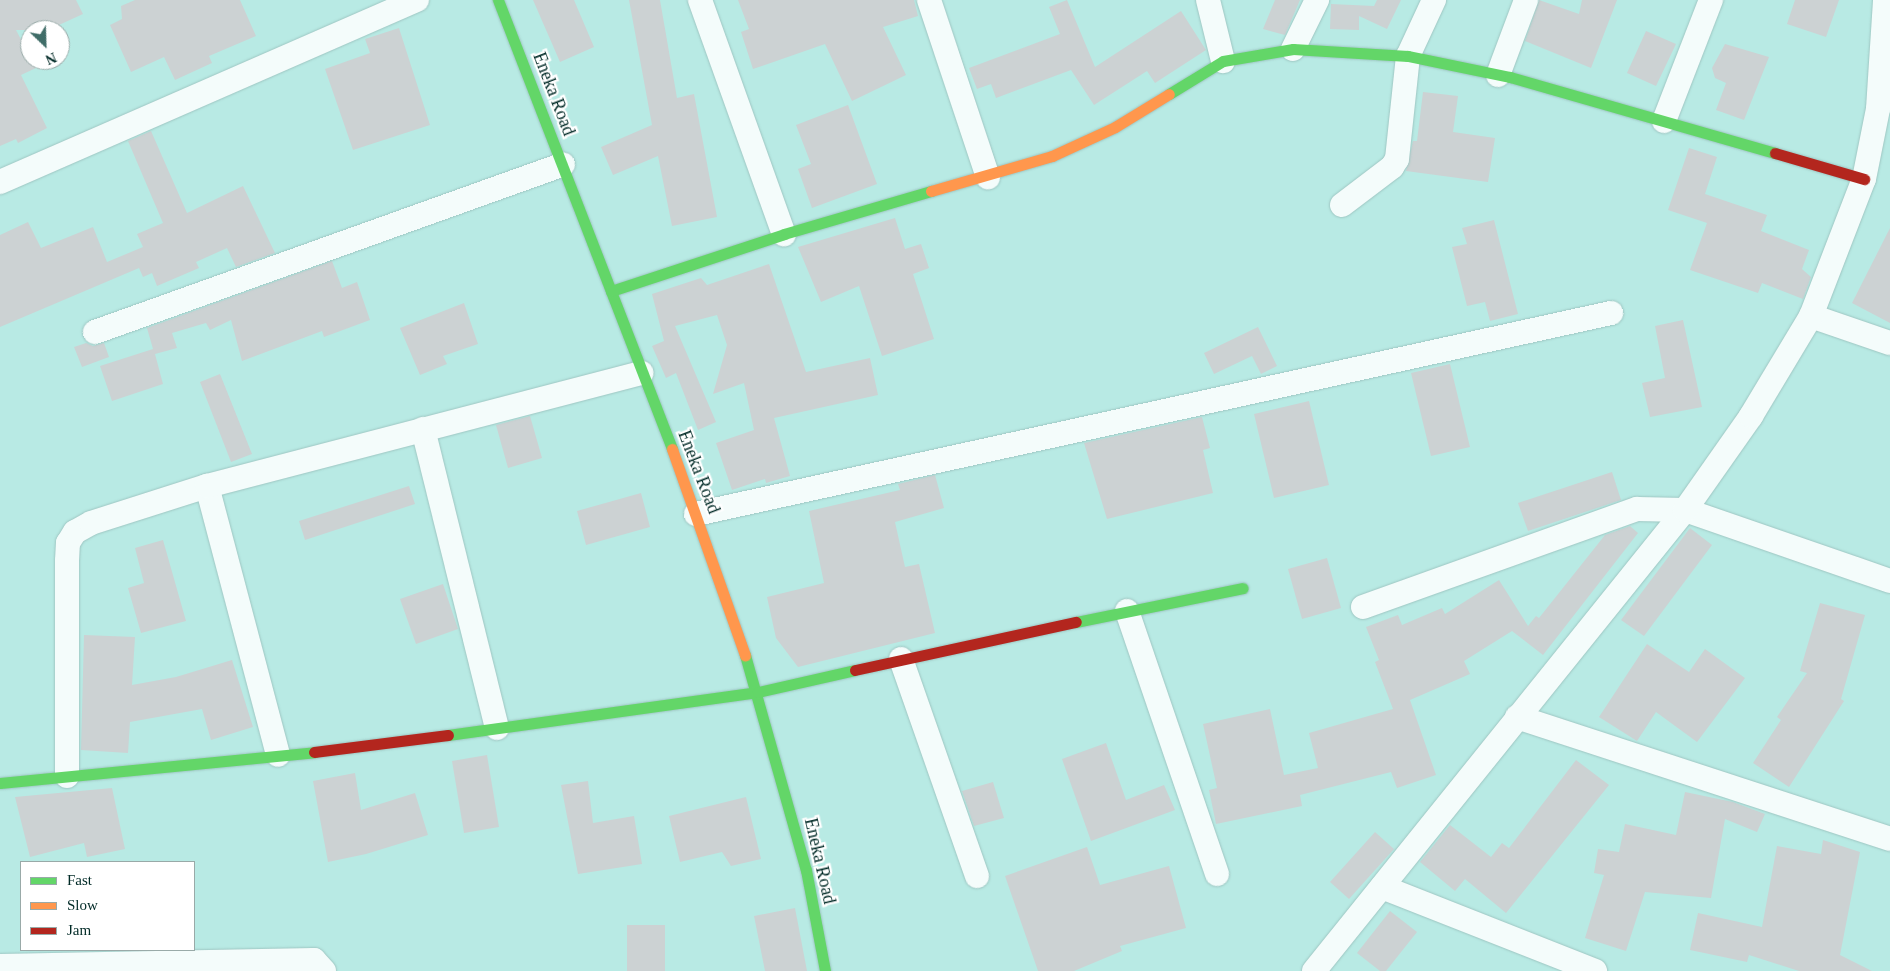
<!DOCTYPE html>
<style>
body{margin:0}
#map{position:relative;width:1890px;height:971px;overflow:hidden;background:#b8eae4;font-family:Georgia,serif}
div>[style]{position:absolute}
[style*='--x']{left:calc(var(--x)*1px);top:calc(var(--y)*1px);width:calc(var(--w)*1px);rotate:calc(var(--a)*1deg)}
.building>*{inset:0;background:#ccd2d3}
.roads{filter:drop-shadow(0 0 1px #9ec6c2) drop-shadow(0 0 1px #9ec6c2)}
.street>*{height:24px;margin:-12px;padding:0 12px;transform-origin:12px;border-radius:12px;background:#f4fcfb}
.fast>*{height:11px;margin:-5.5px;padding:0 5.5px;transform-origin:5.5px;border-radius:5.5px;background:#63d668}
.slow>*{height:11px;margin:-5.5px;padding:0 5.5px;transform-origin:5.5px;border-radius:5.5px;background:#ff974d}
.jam>*{height:11px;margin:-5.5px;padding:0 5.5px;transform-origin:5.5px;border-radius:5.5px;background:#b3261e}
span{translate:-50% -50%;white-space:nowrap;text-align:center;line-height:1.15;-webkit-text-stroke:4.5px #fff;paint-order:stroke}
.street-label{font-size:18px;color:#002a26}
.legend{position:absolute;left:20px;top:861px;width:175px;height:90px;box-sizing:border-box;background:#fff;border:1px solid #99aaa8;margin:0;padding:6px 9px;list-style:none;font-size:15px;color:#002a26}
.legend li{display:flex;align-items:center;gap:10px;height:25px}
.legend b{width:25px;border:1px solid #99aaa8}
.north{position:absolute;left:20px;top:20px;width:50px;height:50px;box-sizing:border-box;background:#fff;border:1px solid #99aaa8;border-radius:50%;rotate:156deg;font-size:14px;font-weight:700;line-height:20px;text-align:center;color:#002a26}
.north::after{content:'';display:block;margin:auto;width:18px;height:22px;background:#406d68;clip-path:polygon(50% 0,100% 100%,50% 72%,0 100%)}
</style>
<div id="map">
<div class="building">
<i style="clip-path:polygon(0 0,76px 0,83px 14px,48px 30px,16px 30px,36px 68px,21px 75px,47px 128px,18px 143px,16px 139px,0 146px)"></i>
<i style="clip-path:polygon(135px 0,240px 0,256px 36px,209px 56px,212px 63px,175px 80px,164px 57px,131px 72px,110px 25px,122px 19px,121px 6px)"></i>
<i style="clip-path:polygon(533px 0,574px 0,594px 47px,560px 62px)"></i>
<i style="clip-path:polygon(629px 0,660px 0,677px 98px,694px 94px,717px 217px,672px 226px,658px 156px,613px 175px,601px 147px,652px 125px)"></i>
<i style="clip-path:polygon(738px 0,914px 0,918px 16px,883px 27px,906px 75px,852px 101px,825px 44px,753px 69px,741px 32px,749px 29px)"></i>
<i style="clip-path:polygon(1067px 0,1095px 67px,1181px 11px,1206px 50px,1155px 83px,1147px 71px,1094px 105px,1071px 70px,996px 98px,991px 84px,977px 89px,969px 68px,1060px 34px,1049px 7px)"></i>
<i style="clip-path:polygon(1275px 0,1300px 0,1285px 35px,1263px 29px)"></i>
<i style="clip-path:polygon(1377px 0,1401px 0,1387px 29px,1359px 16px,1359px 30px,1330px 29px,1331px 4px,1374px 6px)"></i>
<i style="clip-path:polygon(1539px 0,1579px 14px,1582px 0,1617px 0,1591px 68px,1525px 41px)"></i>
<i style="clip-path:polygon(1795px 0,1839px 0,1826px 37px,1787px 24px)"></i>
<i style="clip-path:polygon(399px 28px,430px 125px,353px 150px,325px 69px,370px 53px,365px 39px)"></i>
<i style="clip-path:polygon(1646px 31px,1676px 44px,1656px 86px,1627px 73px)"></i>
<i style="clip-path:polygon(1725px 44px,1769px 57px,1744px 120px,1716px 110px,1726px 83px,1715px 78px,1712px 68px)"></i>
<i style="clip-path:polygon(1423px 92px,1458px 96px,1453px 132px,1495px 138px,1488px 182px,1406px 171px,1413px 141px,1417px 141px)"></i>
<i style="clip-path:polygon(848px 105px,877px 184px,812px 208px,798px 169px,811px 164px,796px 125px)"></i>
<i style="clip-path:polygon(151px 131px,187px 213px,243px 186px,275px 253px,236px 267px,227px 248px,196px 262px,199px 268px,157px 286px,152px 273px,143px 277px,139px 268px,0 327px,0 235px,28px 222px,41px 248px,93px 227px,107px 262px,143px 247px,137px 234px,163px 223px,128px 141px)"></i>
<i style="clip-path:polygon(1689px 148px,1717px 157px,1705px 194px,1767px 215px,1761px 231px,1809px 250px,1802px 269px,1811px 277px,1803px 299px,1762px 283px,1758px 293px,1690px 270px,1707px 223px,1668px 210px)"></i>
<i style="clip-path:polygon(895px 218px,905px 249px,921px 244px,929px 268px,913px 274px,934px 339px,882px 356px,859px 286px,821px 302px,798px 247px)"></i>
<i style="clip-path:polygon(1494px 220px,1518px 314px,1490px 321px,1485px 302px,1467px 306px,1452px 247px,1467px 244px,1462px 228px)"></i>
<i style="clip-path:polygon(1890px 228px,1890px 323px,1852px 303px)"></i>
<i style="clip-path:polygon(332px 261px,342px 288px,357px 282px,370px 320px,324px 337px,322px 331px,242px 361px,231px 320px,210px 330px,206px 323px,172px 333px,177px 348px,155px 354px,163px 384px,112px 401px,100px 366px,153px 349px,147px 328px)"></i>
<i style="clip-path:polygon(769px 264px,806px 372px,870px 358px,878px 395px,774px 418px,790px 476px,766px 483px,765px 479px,732px 490px,716px 443px,754px 430px,744px 383px,713px 394px,727px 345px,717px 315px,675px 326px,716px 422px,698px 430px,676px 373px,666px 378px,652px 346px,664px 341px,652px 294px,701px 278px,707px 285px)"></i>
<i style="clip-path:polygon(464px 303px,478px 344px,443px 356px,447px 364px,420px 375px,400px 328px)"></i>
<i style="clip-path:polygon(1683px 320px,1702px 407px,1650px 417px,1642px 383px,1665px 378px,1655px 326px)"></i>
<i style="clip-path:polygon(1258px 327px,1277px 366px,1261px 374px,1252px 356px,1214px 374px,1204px 353px)"></i>
<i style="clip-path:polygon(86px 343px,93px 346px,104px 343px,109px 357px,82px 367px,74px 347px)"></i>
<i style="clip-path:polygon(1450px 364px,1470px 447px,1431px 456px,1411px 373px)"></i>
<i style="clip-path:polygon(220px 374px,252px 454px,231px 462px,200px 382px)"></i>
<i style="clip-path:polygon(1309px 401px,1329px 485px,1274px 498px,1254px 414px)"></i>
<i style="clip-path:polygon(530px 416px,542px 458px,508px 468px,496px 425px)"></i>
<i style="clip-path:polygon(1202px 417px,1210px 448px,1203px 450px,1213px 493px,1107px 519px,1084px 443px)"></i>
<i style="clip-path:polygon(1612px 472px,1621px 500px,1528px 531px,1518px 503px)"></i>
<i style="clip-path:polygon(935px 475px,944px 508px,895px 522px,905px 567px,919px 564px,935px 633px,798px 667px,776px 638px,767px 597px,824px 583px,809px 511px,900px 490px,898px 484px)"></i>
<i style="clip-path:polygon(409px 486px,415px 504px,305px 540px,299px 521px)"></i>
<i style="clip-path:polygon(641px 493px,650px 527px,586px 545px,577px 511px)"></i>
<i style="clip-path:polygon(1630px 526px,1638px 533px,1543px 655px,1512px 631px,1464px 661px,1470px 674px,1410px 700px,1436px 775px,1397px 788px,1391px 772px,1300px 795px,1302px 806px,1216px 824px,1209px 790px,1217px 788px,1203px 724px,1270px 709px,1284px 775px,1318px 768px,1309px 733px,1393px 709px,1375px 662px,1379px 660px,1366px 627px,1398px 615px,1402px 625px,1442px 608px,1445px 614px,1499px 580px,1528px 626px,1536px 616px,1539px 618px,1605px 535px)"></i>
<i style="clip-path:polygon(1690px 528px,1712px 545px,1644px 636px,1621px 620px)"></i>
<i style="clip-path:polygon(163px 540px,186px 621px,141px 633px,128px 588px,144px 583px,135px 548px)"></i>
<i style="clip-path:polygon(1327px 558px,1341px 608px,1302px 619px,1288px 569px)"></i>
<i style="clip-path:polygon(443px 584px,458px 629px,416px 644px,400px 599px)"></i>
<i style="clip-path:polygon(1820px 603px,1865px 615px,1841px 699px,1844px 701px,1789px 787px,1753px 763px,1781px 720px,1777px 717px,1807px 673px,1800px 671px)"></i>
<i style="clip-path:polygon(84px 635px,135px 637px,132px 685px,176px 677px,232px 660px,253px 727px,211px 740px,202px 709px,130px 722px,128px 753px,81px 750px)"></i>
<i style="clip-path:polygon(1647px 644px,1689px 672px,1705px 649px,1745px 678px,1697px 742px,1656px 712px,1637px 741px,1599px 717px)"></i>
<i style="clip-path:polygon(1106px 743px,1126px 800px,1164px 785px,1175px 810px,1091px 841px,1062px 759px)"></i>
<i style="clip-path:polygon(487px 755px,499px 827px,464px 833px,452px 761px)"></i>
<i style="clip-path:polygon(1576px 760px,1609px 785px,1506px 913px,1465px 879px,1455px 891px,1420px 862px,1450px 825px,1491px 857px,1502px 843px,1509px 848px)"></i>
<i style="clip-path:polygon(355px 773px,361px 810px,415px 793px,428px 835px,366px 854px,328px 862px,313px 781px)"></i>
<i style="clip-path:polygon(588px 781px,593px 823px,634px 816px,642px 864px,578px 874px,561px 785px)"></i>
<i style="clip-path:polygon(993px 782px,1004px 818px,974px 826px,962px 791px)"></i>
<i style="clip-path:polygon(112px 788px,125px 849px,87px 857px,84px 843px,30px 857px,15px 797px)"></i>
<i style="clip-path:polygon(1685px 792px,1733px 802px,1765px 814px,1757px 832px,1725px 819px,1711px 898px,1645px 892px,1626px 951px,1585px 938px,1604px 875px,1594px 873px,1598px 849px,1619px 852px,1625px 824px,1676px 835px)"></i>
<i style="clip-path:polygon(746px 797px,761px 859px,731px 866px,722px 852px,680px 862px,669px 816px)"></i>
<i style="clip-path:polygon(1375px 832px,1394px 849px,1349px 899px,1330px 882px)"></i>
<i style="clip-path:polygon(1823px 840px,1860px 852px,1840px 955px,1872px 971px,1799px 971px,1749px 955px,1747px 962px,1690px 950px,1698px 913px,1762px 927px,1777px 846px,1821px 854px)"></i>
<i style="clip-path:polygon(1087px 847px,1100px 885px,1169px 866px,1186px 928px,1120px 946px,1122px 951px,1074px 971px,1038px 971px,1005px 876px)"></i>
<i style="clip-path:polygon(795px 908px,807px 971px,765px 971px,754px 916px)"></i>
<i style="clip-path:polygon(1390px 911px,1417px 932px,1386px 971px,1380px 971px,1357px 953px)"></i>
<i style="clip-path:polygon(627px 925px,665px 925px,665px 971px,627px 971px)"></i>
</div>
<div class="roads">
<div class="street">
<i style="--x:700;--y:0;--w:249;--a:70.3"></i>
<i style="--x:929;--y:0;--w:187;--a:71.6"></i>
<i style="--x:1208;--y:0;--w:63;--a:76.2"></i>
<i style="--x:1293;--y:49;--w:55;--a:-63.9"></i>
<i style="--x:1498;--y:75;--w:80;--a:-69.5"></i>
<i style="--x:1664;--y:121;--w:130;--a:-68.8"></i>
<i style="--x:0;--y:182;--w:455;--a:-23.6"></i>
<i style="--x:1342;--y:205;--w:63;--a:-37.2"></i>
<i style="--x:1392;--y:167;--w:9;--a:-58"></i>
<i style="--x:1397;--y:159;--w:104;--a:-83.9"></i>
<i style="--x:1408;--y:56;--w:62;--a:-65.1"></i>
<i style="--x:1811;--y:316;--w:83;--a:18.9"></i>
<i style="--x:95;--y:332;--w:497;--a:-19.7"></i>
<i style="--x:423;--y:429;--w:308;--a:76.1"></i>
<i style="--x:207;--y:486;--w:278;--a:75.2"></i>
<i style="--x:696;--y:514;--w:937;--a:-12.39"></i>
<i style="--x:1363;--y:607;--w:291;--a:-19.7"></i>
<i style="--x:1637;--y:509;--w:48;--a:1.2"></i>
<i style="--x:1685;--y:510;--w:217;--a:19.1"></i>
<i style="--x:1127;--y:611;--w:278;--a:71.1"></i>
<i style="--x:901;--y:659;--w:230;--a:70.7"></i>
<i style="--x:1517;--y:717;--w:392;--a:18.1"></i>
<i style="--x:67;--y:776;--w:215;--a:-90"></i>
<i style="--x:67;--y:561;--w:18;--a:-87"></i>
<i style="--x:68;--y:543;--w:13;--a:-58"></i>
<i style="--x:75;--y:532;--w:18;--a:-29"></i>
<i style="--x:91;--y:523;--w:122;--a:-17.7"></i>
<i style="--x:207;--y:486;--w:449;--a:-14.6"></i>
<i style="--x:1382;--y:887;--w:229;--a:21.5"></i>
<i style="--x:0;--y:966;--w:314;--a:-1.1"></i>
<i style="--x:314;--y:960;--w:15;--a:48"></i>
<i style="--x:1314;--y:971;--w:592;--a:-51.17"></i>
<i style="--x:1685;--y:510;--w:115;--a:-54.9"></i>
<i style="--x:1751;--y:416;--w:117;--a:-59"></i>
<i style="--x:1811;--y:316;--w:147;--a:-68.9"></i>
<i style="--x:1864;--y:179;--w:71;--a:-78.7"></i>
<i style="--x:1878;--y:109;--w:109;--a:-86.3"></i>
</div>
<div class="fast">
<i style="--x:498;--y:0;--w:482;--a:68.8"></i>
<i style="--x:1169;--y:94;--w:63;--a:-31.4"></i>
<i style="--x:1223;--y:61;--w:71;--a:-9.7"></i>
<i style="--x:1293;--y:49;--w:115;--a:3.5"></i>
<i style="--x:1408;--y:56;--w:104;--a:11.6"></i>
<i style="--x:1510;--y:77;--w:276;--a:16"></i>
<i style="--x:611;--y:291;--w:182;--a:-18.2"></i>
<i style="--x:784;--y:234;--w:153;--a:-16.3"></i>
<i style="--x:1076;--y:622;--w:170;--a:-11.5"></i>
<i style="--x:745;--y:655;--w:223;--a:74.2"></i>
<i style="--x:806;--y:870;--w:103;--a:79.3"></i>
<i style="--x:448;--y:735;--w:313;--a:-7.9"></i>
<i style="--x:758;--y:692;--w:99;--a:-12.8"></i>
<i style="--x:0;--y:783;--w:316;--a:-5.6"></i>
</div>
<div class="slow">
<i style="--x:931;--y:191;--w:126;--a:-16.1"></i>
<i style="--x:1052;--y:156;--w:69;--a:-24.7"></i>
<i style="--x:1115;--y:127;--w:63;--a:-31.4"></i>
<i style="--x:672;--y:449;--w:219;--a:70.5"></i>
</div>
<div class="jam">
<i style="--x:1775;--y:153;--w:93;--a:16.3"></i>
<i style="--x:855;--y:670;--w:226;--a:-12.3"></i>
<i style="--x:314;--y:752;--w:135;--a:-7.2"></i>
</div>
</div>
<div class="street-label">
<span style="left:554px;top:94px;rotate:69deg">Eneka Road</span>
<span style="left:699px;top:472px;rotate:69deg">Eneka Road</span>
<span style="left:820px;top:861px;rotate:77deg">Eneka Road</span>
</div>
<ul class="legend">
<li><b style="height:6px;background:#63d668"></b>Fast</li>
<li><b style="height:6px;background:#ff974d"></b>Slow</li>
<li><b style="height:6px;background:#b3261e"></b>Jam</li>
</ul>
<div class="north">N</div>
</div>
